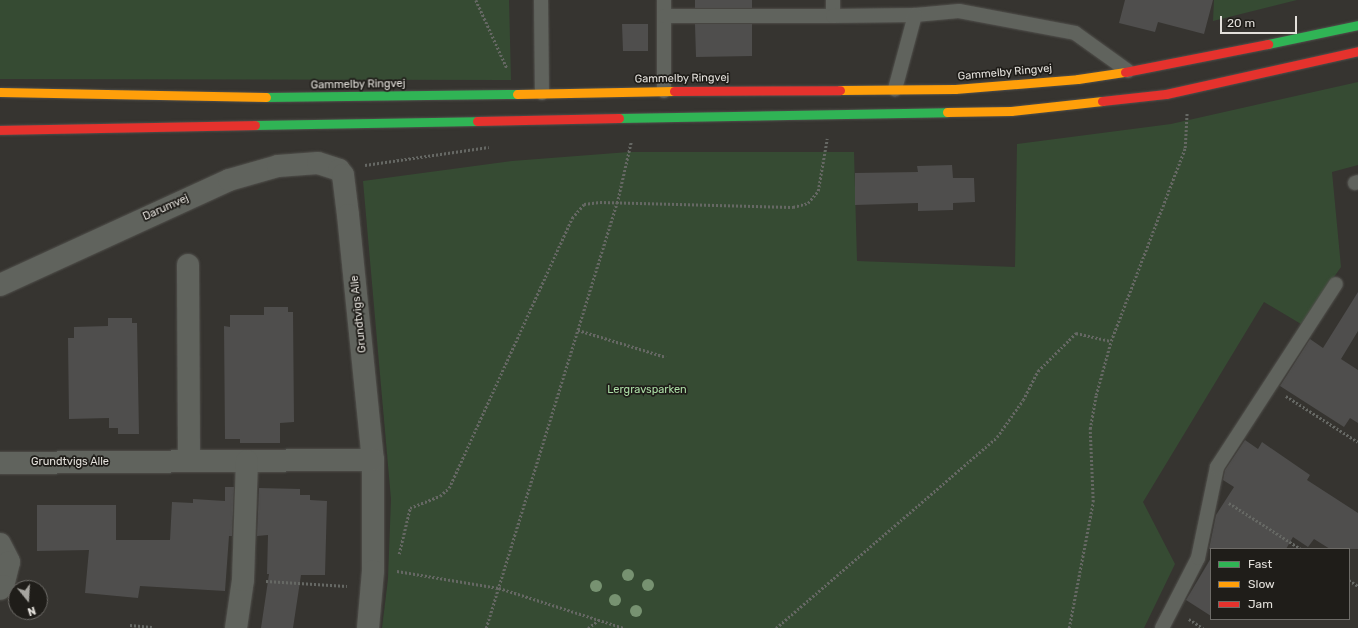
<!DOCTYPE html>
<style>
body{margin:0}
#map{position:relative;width:1358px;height:628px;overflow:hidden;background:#363430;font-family:Rubik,sans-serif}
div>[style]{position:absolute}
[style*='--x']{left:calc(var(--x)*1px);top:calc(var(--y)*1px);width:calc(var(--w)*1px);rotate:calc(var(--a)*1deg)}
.green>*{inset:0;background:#364b33}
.building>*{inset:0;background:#4f4e4d}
.path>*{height:2.5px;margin-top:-1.25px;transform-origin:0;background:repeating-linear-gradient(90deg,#666864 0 2px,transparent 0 4px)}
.roads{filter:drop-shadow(0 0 1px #51504c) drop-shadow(0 0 1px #51504c)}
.lane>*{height:14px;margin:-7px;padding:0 7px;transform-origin:7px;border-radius:7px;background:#60635d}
.street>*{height:22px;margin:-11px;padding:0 11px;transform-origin:11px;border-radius:11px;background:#60635d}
.fast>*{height:9px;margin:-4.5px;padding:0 4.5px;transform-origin:4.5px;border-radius:4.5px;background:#30b455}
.slow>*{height:9px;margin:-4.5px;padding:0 4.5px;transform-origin:4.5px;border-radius:4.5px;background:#ff9f0a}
.jam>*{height:9px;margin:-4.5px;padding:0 4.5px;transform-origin:4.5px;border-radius:4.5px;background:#e5322d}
.trees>*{width:12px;height:12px;margin:-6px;border-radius:50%;background:#779271}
span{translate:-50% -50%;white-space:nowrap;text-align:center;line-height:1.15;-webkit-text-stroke:3.5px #1f1d19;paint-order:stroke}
.street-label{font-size:11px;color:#e3e0db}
.park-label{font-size:11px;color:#acdea6}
.legend{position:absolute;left:1210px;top:548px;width:140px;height:72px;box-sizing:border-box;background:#1f1d19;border:1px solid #6d6b67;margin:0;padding:5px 7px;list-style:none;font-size:12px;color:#e3e0db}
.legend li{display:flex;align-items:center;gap:8px;height:20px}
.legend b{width:20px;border:1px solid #6d6b67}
.north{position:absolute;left:8px;top:580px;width:40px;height:40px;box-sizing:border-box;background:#1f1d19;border:1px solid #6d6b67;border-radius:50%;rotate:162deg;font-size:11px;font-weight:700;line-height:16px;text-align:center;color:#e3e0db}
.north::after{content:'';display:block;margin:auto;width:14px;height:18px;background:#a6a49f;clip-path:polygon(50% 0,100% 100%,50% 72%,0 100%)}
.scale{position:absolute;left:1220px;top:16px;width:77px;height:18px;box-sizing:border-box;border:2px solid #e3e0db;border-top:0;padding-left:5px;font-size:12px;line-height:14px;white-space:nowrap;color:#e3e0db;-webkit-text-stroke:3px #1f1d19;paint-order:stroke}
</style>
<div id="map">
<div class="green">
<i style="clip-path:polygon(0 0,509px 0,511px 80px,0 79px)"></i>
<i style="clip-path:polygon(1214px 0,1297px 0,1213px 21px)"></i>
<i style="clip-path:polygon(1358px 82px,1358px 165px,1332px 172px,1341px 267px,1301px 324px,1264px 302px,1143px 502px,1175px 564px,1144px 628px,382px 628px,388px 579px,391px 499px,363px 181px,512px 161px,629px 152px,854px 152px,857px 261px,1015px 267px,1017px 144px,1171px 124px)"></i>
</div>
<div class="building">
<i style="clip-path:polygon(695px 0,752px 0,752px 8px,695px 8px)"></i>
<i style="clip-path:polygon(1125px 0,1213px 0,1204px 34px,1158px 22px,1155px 32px,1119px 23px)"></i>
<i style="clip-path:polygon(622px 24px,648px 24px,648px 51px,623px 51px)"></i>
<i style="clip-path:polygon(695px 24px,752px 24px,752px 56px,696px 57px)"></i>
<i style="clip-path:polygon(952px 165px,953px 178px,974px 178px,975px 202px,953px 203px,953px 210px,918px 211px,918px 203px,855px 205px,855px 173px,918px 172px,917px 166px)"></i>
<i style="clip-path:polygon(1358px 292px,1358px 331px,1341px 359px,1358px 370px,1358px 423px,1350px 418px,1344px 427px,1280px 386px,1310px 339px,1323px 348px)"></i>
<i style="clip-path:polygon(264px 307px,288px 307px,288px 312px,293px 312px,294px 422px,280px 423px,280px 443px,240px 443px,240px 439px,225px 439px,224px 326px,230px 327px,230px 315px,264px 315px)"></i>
<i style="clip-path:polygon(108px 318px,132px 318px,132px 323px,137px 323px,139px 434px,118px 434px,118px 428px,109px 428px,109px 418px,69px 419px,68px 338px,74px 338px,74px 327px,108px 326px)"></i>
<i style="clip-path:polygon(1245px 440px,1258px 449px,1262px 442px,1310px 475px,1307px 480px,1358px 513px,1358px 549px,1330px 549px,1314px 539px,1308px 547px,1293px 537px,1286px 549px,1209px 549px,1216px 515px,1234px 487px,1223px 480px,1225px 470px)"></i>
<i style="clip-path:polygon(225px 487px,234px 487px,232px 536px,229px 536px,225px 591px,140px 586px,138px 598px,85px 593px,89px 550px,37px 551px,37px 505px,116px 505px,116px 540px,170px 540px,172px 502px,193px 503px,193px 499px,225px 501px)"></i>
<i style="clip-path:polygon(259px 488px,300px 489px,300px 495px,310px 495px,310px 500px,327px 501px,325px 575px,301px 575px,293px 628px,261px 628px,269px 574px,267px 574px,268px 535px,257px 536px)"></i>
<i style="clip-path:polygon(1211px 558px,1211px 616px,1186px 600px)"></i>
</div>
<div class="path">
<i style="--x:476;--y:0;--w:75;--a:65.5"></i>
<i style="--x:365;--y:165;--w:125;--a:-8.3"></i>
<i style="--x:578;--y:330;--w:92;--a:17.1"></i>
<i style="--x:1286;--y:396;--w:85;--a:32.6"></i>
<i style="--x:1229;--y:503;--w:85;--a:32.6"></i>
<i style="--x:399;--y:554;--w:47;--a:-76.6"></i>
<i style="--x:410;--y:508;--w:32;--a:-22"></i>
<i style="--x:440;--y:496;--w:12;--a:-42"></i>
<i style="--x:449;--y:488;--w:297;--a:-65.5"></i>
<i style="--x:572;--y:218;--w:18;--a:-49"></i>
<i style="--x:584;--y:204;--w:16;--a:-7"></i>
<i style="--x:600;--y:202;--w:193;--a:1.5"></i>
<i style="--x:793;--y:207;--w:16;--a:-15"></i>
<i style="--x:808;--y:203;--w:16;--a:-50"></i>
<i style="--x:818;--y:191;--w:53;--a:-80.2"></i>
<i style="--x:397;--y:571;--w:103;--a:9.5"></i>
<i style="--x:499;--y:588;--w:131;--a:17.7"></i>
<i style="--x:1349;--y:580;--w:11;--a:34"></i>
<i style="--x:266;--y:581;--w:81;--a:3.5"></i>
<i style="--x:1189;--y:619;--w:17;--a:33"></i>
<i style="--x:130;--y:625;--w:22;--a:5"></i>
<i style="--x:486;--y:628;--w:445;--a:-72.9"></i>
<i style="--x:617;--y:203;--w:63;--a:-77.1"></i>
<i style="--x:588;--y:628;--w:15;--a:-37"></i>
<i style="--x:776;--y:628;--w:292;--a:-40.8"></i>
<i style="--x:997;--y:437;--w:45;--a:-54.9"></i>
<i style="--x:1023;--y:400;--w:33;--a:-63"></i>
<i style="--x:1038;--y:371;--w:54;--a:-45"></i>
<i style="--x:1076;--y:333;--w:36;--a:13"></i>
<i style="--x:1069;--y:628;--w:128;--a:-79.2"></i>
<i style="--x:1093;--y:502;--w:73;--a:-92.4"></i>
<i style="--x:1090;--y:429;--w:35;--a:-80"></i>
<i style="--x:1096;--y:395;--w:56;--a:-74.5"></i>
<i style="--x:1111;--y:341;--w:207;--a:-69"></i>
<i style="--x:1185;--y:148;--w:35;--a:-87"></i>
</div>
<div class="roads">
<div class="lane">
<i style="--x:541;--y:0;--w:93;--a:89.4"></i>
<i style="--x:664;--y:0;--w:91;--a:90"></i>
<i style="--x:915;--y:15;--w:44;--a:-5.2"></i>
<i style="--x:959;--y:11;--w:118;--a:10.7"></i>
<i style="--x:1075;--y:33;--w:65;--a:35.6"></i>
<i style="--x:664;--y:16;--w:169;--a:0"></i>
<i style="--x:833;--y:16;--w:16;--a:-90"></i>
<i style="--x:833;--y:16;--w:82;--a:-0.7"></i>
<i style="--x:915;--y:15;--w:77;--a:105.1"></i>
<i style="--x:1355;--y:183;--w:3;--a:-18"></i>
<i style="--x:1162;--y:628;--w:79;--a:-62.8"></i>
<i style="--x:1198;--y:558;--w:93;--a:-78.2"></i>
<i style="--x:1217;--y:467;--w:218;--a:-57"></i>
</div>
<div class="street">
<i style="--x:188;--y:265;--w:196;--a:89.7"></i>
<i style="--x:0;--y:285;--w:252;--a:-24.6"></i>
<i style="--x:229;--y:180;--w:51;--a:-15.9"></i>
<i style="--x:278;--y:166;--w:40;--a:-4.3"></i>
<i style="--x:318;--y:163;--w:22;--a:18"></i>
<i style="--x:339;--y:170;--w:6;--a:51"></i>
<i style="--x:343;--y:175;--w:40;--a:82.9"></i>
<i style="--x:348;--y:215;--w:246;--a:84.2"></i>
<i style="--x:373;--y:460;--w:111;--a:90"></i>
<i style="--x:373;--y:571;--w:57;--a:95"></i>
<i style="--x:0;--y:463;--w:373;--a:-0.5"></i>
<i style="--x:0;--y:544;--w:20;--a:63"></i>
<i style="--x:9;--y:562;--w:25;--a:104"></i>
<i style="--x:3;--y:586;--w:4;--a:135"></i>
<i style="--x:236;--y:628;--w:49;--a:-81.7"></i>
<i style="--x:243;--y:580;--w:119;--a:-88.1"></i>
</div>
<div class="fast">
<i style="--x:1268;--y:44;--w:92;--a:-11.9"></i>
<i style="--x:266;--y:97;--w:251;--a:-0.7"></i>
<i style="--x:619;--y:118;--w:328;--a:-1"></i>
<i style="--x:255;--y:125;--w:222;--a:-1"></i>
</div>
<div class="slow">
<i style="--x:840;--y:90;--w:115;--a:-0.5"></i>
<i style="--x:955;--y:89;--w:123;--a:-4.6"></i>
<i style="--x:1078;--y:79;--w:48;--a:-8.5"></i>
<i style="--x:0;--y:92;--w:266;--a:1.1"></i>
<i style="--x:517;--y:94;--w:157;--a:-1.1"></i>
<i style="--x:947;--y:112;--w:64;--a:-0.9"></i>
<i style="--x:1011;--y:111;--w:92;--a:-6.3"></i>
</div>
<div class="jam">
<i style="--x:1125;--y:72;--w:146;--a:-11.1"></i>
<i style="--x:674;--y:91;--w:166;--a:-0.3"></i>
<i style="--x:1102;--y:101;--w:64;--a:-6.2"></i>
<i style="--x:1166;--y:94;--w:197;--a:-12.6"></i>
<i style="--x:477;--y:121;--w:142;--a:-1.2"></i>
<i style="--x:0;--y:130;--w:255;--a:-1.1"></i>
</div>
</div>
<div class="trees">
<i style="left:628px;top:575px"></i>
<i style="left:648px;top:585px"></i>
<i style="left:596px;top:586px"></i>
<i style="left:615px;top:600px"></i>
<i style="left:636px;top:611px"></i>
</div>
<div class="street-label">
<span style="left:1005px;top:73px;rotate:-5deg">Gammelby Ringvej</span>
<span style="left:682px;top:79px;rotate:-1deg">Gammelby Ringvej</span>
<span style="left:358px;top:85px;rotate:-1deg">Gammelby Ringvej</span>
<span style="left:166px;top:208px;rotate:-24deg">Darumvej</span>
<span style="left:359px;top:314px;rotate:-96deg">Grundtvigs Alle</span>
<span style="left:70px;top:462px">Grundtvigs Alle</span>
</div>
<div class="park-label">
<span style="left:647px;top:390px">Lergravsparken</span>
</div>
<ul class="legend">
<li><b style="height:5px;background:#30b455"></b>Fast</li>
<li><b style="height:5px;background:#ff9f0a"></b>Slow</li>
<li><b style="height:5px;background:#e5322d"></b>Jam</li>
</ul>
<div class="north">N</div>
<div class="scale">20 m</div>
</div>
